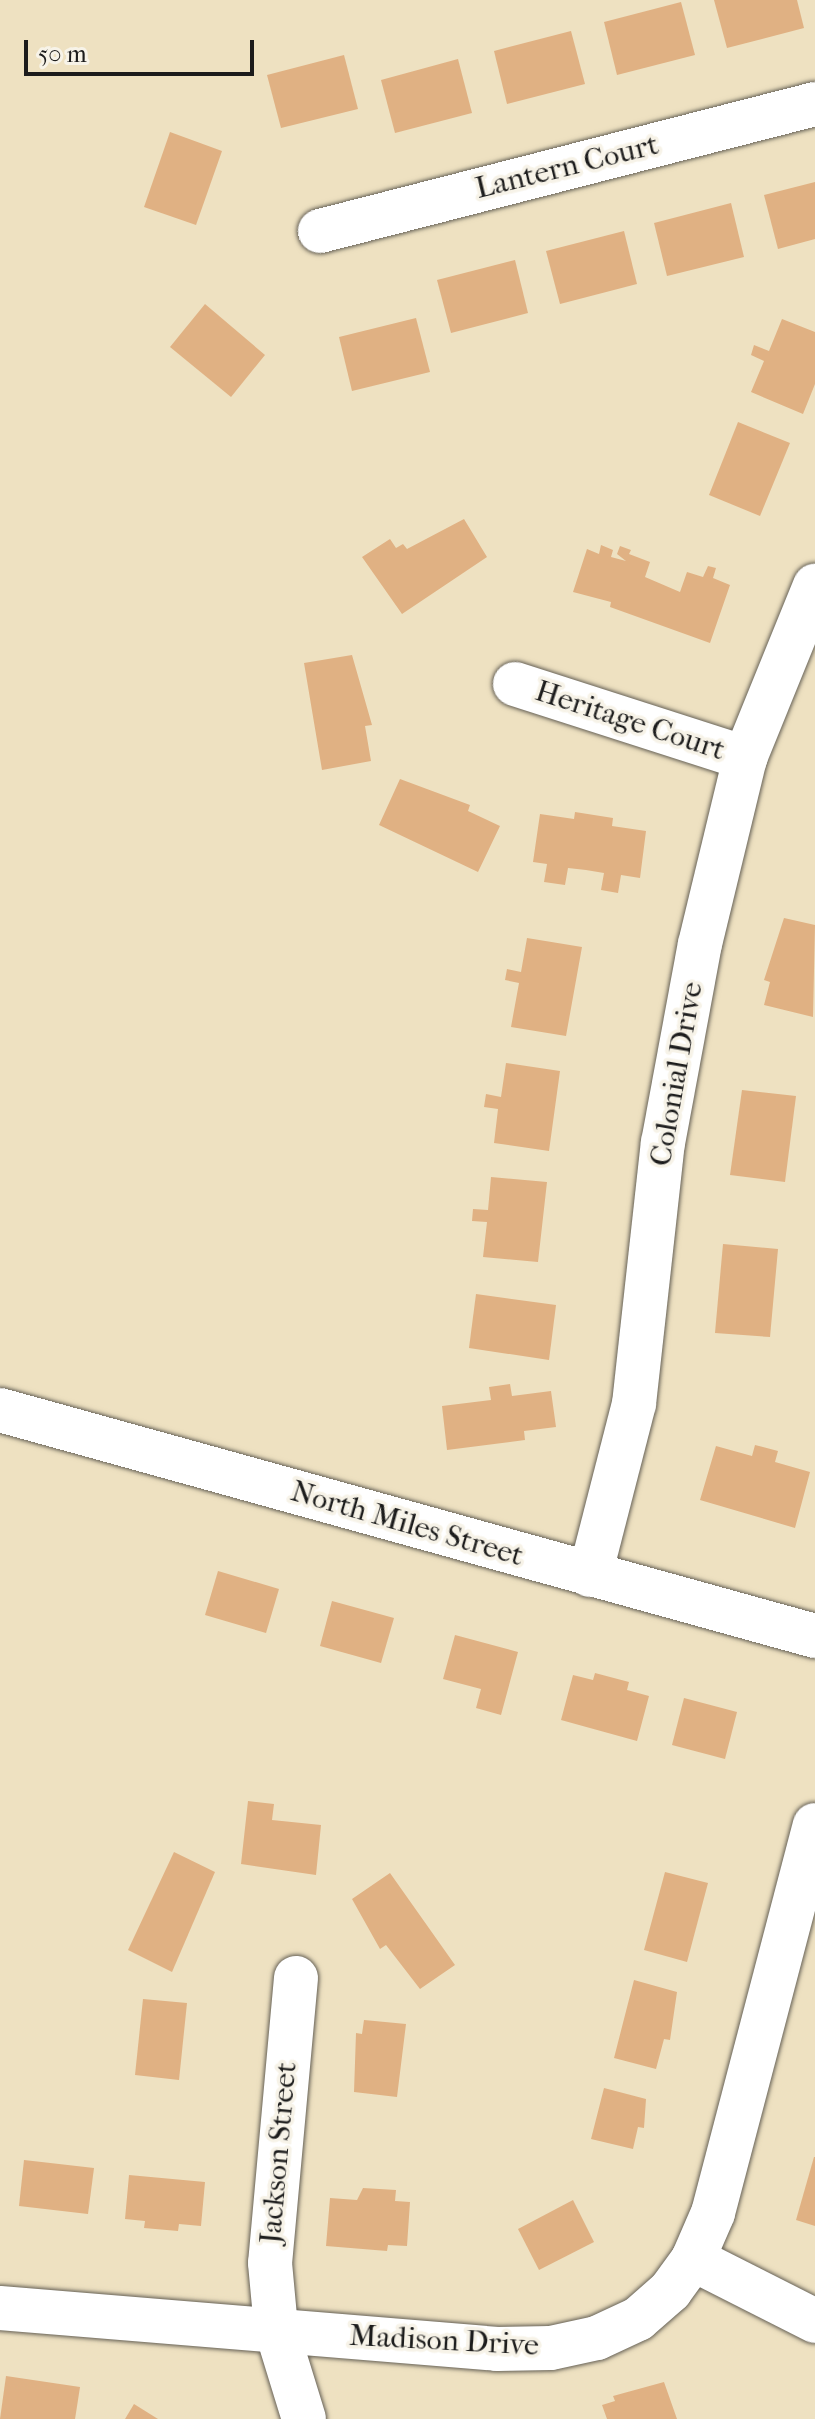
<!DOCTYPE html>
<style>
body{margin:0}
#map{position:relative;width:815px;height:2419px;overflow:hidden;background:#eee1c1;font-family:"IM FELL French Canon",serif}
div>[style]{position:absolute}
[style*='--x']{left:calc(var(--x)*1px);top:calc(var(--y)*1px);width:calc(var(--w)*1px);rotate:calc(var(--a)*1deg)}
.building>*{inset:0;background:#e0b183}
.roads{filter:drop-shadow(0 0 2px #666156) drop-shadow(0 0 2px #666156)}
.minor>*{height:44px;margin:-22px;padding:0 22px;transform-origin:22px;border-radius:22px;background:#fff}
.major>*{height:44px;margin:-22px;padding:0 22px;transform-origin:22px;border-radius:22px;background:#fff}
span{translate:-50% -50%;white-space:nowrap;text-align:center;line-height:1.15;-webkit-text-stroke:7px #f7f3e8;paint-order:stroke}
.street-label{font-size:30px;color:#1c1c1c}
.scale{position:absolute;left:24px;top:40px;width:230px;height:36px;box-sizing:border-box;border:4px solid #1c1c1c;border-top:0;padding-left:10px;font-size:24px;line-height:28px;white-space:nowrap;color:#1c1c1c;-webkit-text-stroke:6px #f7f3e8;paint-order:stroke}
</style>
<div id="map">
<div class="building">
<i style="clip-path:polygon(714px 0,797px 0,804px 28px,727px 48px)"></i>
<i style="clip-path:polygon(681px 2px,695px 55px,617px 75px,604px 22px)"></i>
<i style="clip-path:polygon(571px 31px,585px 84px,507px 104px,494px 51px)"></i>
<i style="clip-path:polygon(344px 55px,358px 109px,281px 128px,267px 75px)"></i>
<i style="clip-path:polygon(458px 59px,472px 113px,395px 133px,381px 80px)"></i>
<i style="clip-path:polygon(170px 132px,222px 151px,196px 225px,144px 207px)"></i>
<i style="clip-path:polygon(815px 182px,815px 239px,778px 249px,764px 195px)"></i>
<i style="clip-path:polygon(731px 203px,744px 257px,667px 276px,654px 223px)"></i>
<i style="clip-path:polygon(624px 231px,637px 284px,560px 304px,546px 251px)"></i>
<i style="clip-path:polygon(515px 260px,528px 313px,451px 333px,437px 280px)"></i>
<i style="clip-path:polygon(205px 304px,265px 355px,231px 397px,170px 347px)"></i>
<i style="clip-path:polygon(416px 318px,430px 372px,352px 391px,339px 337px)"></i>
<i style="clip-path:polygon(782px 319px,815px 332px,815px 384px,803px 414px,751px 392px,764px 361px,751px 355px,754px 345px,769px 351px)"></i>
<i style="clip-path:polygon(738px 422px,790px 443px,760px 516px,709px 495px)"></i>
<i style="clip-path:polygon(464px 519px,487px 557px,402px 614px,362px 557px,390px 539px,396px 548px,403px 544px,407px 549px)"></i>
<i style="clip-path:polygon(601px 545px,613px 550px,611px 557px,626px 561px,617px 554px,620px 546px,631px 550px,629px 554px,650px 562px,645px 577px,680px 592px,687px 572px,703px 577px,708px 566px,716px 568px,713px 578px,730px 585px,710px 643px,610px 607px,611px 602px,573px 592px,587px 549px,599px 554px)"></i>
<i style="clip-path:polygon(352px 655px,372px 725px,365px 726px,371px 761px,322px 770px,304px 663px)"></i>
<i style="clip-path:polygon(400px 779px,470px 805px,468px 811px,500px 826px,478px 872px,379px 825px)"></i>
<i style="clip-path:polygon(575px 812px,613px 818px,612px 826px,646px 831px,640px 878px,621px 875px,618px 893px,601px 890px,604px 873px,586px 870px,568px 868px,565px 885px,544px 882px,547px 864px,533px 862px,540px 814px,574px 819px)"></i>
<i style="clip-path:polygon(784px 918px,815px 925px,813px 1017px,764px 1005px,770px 982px,764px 980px)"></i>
<i style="clip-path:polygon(527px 938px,582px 947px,566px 1036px,511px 1027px,519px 983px,505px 980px,507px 969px,521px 972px)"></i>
<i style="clip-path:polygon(506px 1063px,560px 1071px,549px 1151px,494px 1143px,498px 1109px,484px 1107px,486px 1094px,501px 1097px)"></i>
<i style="clip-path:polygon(742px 1090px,796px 1096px,785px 1182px,730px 1175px)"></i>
<i style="clip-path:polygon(491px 1177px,547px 1182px,538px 1262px,483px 1257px,487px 1222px,472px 1221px,473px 1209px,488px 1210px)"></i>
<i style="clip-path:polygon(723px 1244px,778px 1249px,770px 1337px,715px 1333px)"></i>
<i style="clip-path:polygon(476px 1294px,556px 1305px,549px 1360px,469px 1348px)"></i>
<i style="clip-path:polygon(510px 1384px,512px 1396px,551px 1391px,556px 1427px,524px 1431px,525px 1440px,447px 1450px,442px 1406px,491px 1400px,489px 1387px)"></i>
<i style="clip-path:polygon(755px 1445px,778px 1451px,775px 1462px,810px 1472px,795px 1528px,700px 1500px,716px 1446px,752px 1456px)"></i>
<i style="clip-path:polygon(218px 1571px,279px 1589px,266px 1633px,205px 1615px)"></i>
<i style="clip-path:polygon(332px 1601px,394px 1618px,381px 1663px,320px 1646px)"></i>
<i style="clip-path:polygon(455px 1635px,518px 1652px,501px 1715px,476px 1708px,481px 1689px,443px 1679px)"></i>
<i style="clip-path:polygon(595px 1673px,629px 1682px,627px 1690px,649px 1696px,637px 1741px,561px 1720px,573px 1675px,593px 1680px)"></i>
<i style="clip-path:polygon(684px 1698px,737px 1712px,725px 1759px,672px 1745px)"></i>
<i style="clip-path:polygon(248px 1801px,274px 1804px,272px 1820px,321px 1825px,316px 1875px,241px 1864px)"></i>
<i style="clip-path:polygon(174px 1852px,215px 1872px,172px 1972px,128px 1950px)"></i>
<i style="clip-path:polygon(665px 1872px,708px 1883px,687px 1962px,644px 1950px)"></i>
<i style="clip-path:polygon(390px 1873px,455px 1965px,420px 1989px,386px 1945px,380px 1949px,352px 1899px)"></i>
<i style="clip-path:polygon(634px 1980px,677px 1992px,670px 2040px,664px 2039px,656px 2069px,614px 2058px)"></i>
<i style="clip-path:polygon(143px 1999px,187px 2003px,179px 2080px,135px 2075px)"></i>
<i style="clip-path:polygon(364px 2020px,406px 2024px,397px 2097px,354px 2092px,356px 2033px,362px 2034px)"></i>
<i style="clip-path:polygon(604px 2088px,646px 2099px,644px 2128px,638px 2127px,633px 2149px,591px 2139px)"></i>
<i style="clip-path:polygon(814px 2157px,815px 2157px,815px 2226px,796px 2220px)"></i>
<i style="clip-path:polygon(24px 2160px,94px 2168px,88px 2214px,19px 2206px)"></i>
<i style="clip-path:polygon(129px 2175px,205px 2182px,201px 2226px,179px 2224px,178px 2231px,144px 2228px,145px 2221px,125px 2219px)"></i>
<i style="clip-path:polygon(363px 2188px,396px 2190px,395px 2201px,410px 2202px,407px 2246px,388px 2245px,387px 2251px,326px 2246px,330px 2198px,357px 2200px)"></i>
<i style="clip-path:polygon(573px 2200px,594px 2242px,539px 2270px,518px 2229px)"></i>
<i style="clip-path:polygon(6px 2376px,80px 2387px,75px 2419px,0 2419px)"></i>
<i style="clip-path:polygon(664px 2382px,677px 2419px,607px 2419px,602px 2405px,615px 2401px,613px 2396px)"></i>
<i style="clip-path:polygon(134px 2404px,158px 2419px,125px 2419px)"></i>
</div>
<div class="roads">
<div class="minor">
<i style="--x:320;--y:231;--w:511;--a:-14.39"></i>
<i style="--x:515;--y:684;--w:242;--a:17.8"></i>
<i style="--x:590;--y:1575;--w:177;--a:-75.6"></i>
<i style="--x:634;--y:1404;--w:263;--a:-83.7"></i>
<i style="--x:663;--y:1143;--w:202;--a:-79.5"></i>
<i style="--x:700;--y:944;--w:191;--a:-76.4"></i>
<i style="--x:745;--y:758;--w:186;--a:-67.9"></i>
<i style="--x:296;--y:1978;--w:286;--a:95.2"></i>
<i style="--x:270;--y:2263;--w:65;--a:84.7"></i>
<i style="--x:276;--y:2328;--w:95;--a:72.9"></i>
<i style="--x:693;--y:2259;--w:137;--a:26.9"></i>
<i style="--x:0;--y:2308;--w:499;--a:4.7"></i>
<i style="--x:497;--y:2349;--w:54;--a:-1.1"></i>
<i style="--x:551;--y:2348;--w:47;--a:-12.3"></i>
<i style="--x:597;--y:2338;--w:45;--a:-24.9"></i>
<i style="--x:638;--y:2319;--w:43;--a:-41.2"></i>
<i style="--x:670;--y:2291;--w:39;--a:-54"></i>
<i style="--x:693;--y:2259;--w:50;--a:-66.5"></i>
<i style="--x:713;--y:2213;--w:401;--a:-75.3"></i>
</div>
<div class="major">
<i style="--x:0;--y:1410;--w:846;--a:15.5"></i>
</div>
</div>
<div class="street-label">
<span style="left:567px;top:167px;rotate:-14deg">Lantern Court</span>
<span style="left:630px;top:721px;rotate:18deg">Heritage Court</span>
<span style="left:677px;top:1074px;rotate:-80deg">Colonial Drive</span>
<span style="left:407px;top:1524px;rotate:16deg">North Miles Street</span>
<span style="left:279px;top:2153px;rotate:-85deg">Jackson Street</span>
<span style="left:444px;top:2341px;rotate:3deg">Madison Drive</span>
</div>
<div class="scale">50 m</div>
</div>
